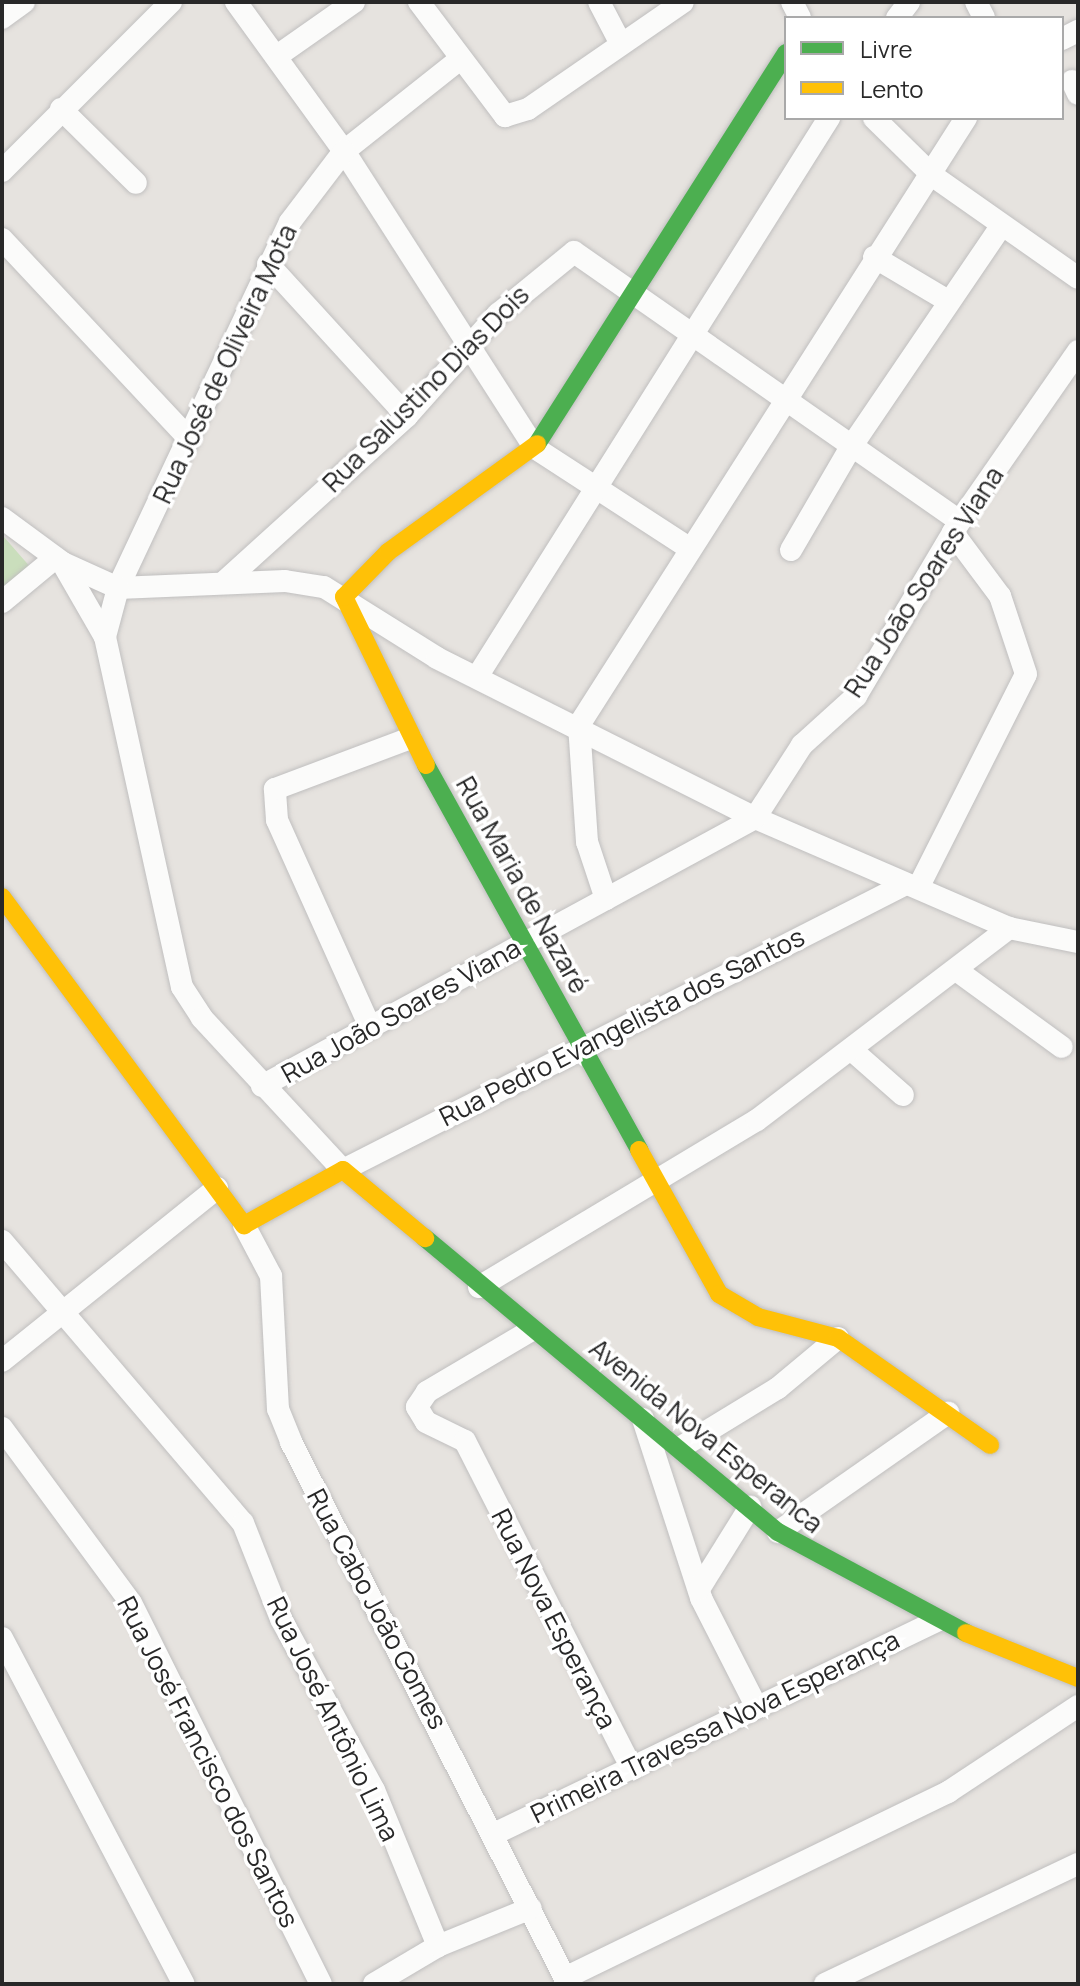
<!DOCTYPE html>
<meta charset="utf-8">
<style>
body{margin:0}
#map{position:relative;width:1080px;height:1986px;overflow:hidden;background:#e6e3df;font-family:Manrope,sans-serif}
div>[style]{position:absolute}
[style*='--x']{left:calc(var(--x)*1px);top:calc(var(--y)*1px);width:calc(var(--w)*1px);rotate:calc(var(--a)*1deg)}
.green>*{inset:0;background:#cadebc}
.roads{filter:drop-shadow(0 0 2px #c0bfbf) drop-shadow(0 0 2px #c0bfbf)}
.street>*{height:22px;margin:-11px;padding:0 11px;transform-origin:11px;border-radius:11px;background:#fbfbfa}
.fast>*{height:18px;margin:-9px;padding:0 9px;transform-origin:9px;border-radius:9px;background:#4caf50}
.slow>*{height:18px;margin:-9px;padding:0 9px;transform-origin:9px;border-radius:9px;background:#ffc107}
span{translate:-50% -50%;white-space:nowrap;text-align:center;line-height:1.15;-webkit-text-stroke:7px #fff;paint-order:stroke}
.street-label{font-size:26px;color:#282828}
.frame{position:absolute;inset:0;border:4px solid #282828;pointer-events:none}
.legend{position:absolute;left:784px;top:16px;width:280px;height:104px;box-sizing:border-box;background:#fff;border:2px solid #a9a9a9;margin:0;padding:10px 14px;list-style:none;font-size:24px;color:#282828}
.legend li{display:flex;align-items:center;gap:16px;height:40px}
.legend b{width:40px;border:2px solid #a9a9a9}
</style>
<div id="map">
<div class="green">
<i style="clip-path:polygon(4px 537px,32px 569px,2px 591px,2px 540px)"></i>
</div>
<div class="roads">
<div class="street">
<i style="--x:236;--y:2;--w:184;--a:54.1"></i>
<i style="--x:344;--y:151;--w:353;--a:57.3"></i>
<i style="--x:535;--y:448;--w:184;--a:33"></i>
<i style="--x:419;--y:2;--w:143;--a:53"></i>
<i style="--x:505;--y:116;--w:24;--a:-17"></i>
<i style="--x:528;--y:109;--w:188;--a:-34.6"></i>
<i style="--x:599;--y:2;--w:47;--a:62.4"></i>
<i style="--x:792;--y:2;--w:18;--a:63"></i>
<i style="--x:976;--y:2;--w:18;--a:63"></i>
<i style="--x:2;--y:18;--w:27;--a:-36"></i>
<i style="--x:897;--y:18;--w:20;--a:-53"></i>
<i style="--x:1062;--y:39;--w:18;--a:-27"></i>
<i style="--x:277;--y:56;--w:94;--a:-35"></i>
<i style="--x:459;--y:60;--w:147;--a:141.6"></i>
<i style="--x:344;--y:151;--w:89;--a:127.3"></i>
<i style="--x:290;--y:222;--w:404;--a:115.2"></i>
<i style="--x:118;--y:588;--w:167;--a:-2.4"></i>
<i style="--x:285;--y:581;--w:39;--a:9"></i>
<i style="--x:324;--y:587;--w:133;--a:32.1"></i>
<i style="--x:437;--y:658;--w:356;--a:26.7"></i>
<i style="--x:755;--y:818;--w:277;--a:23.4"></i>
<i style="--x:1009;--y:928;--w:70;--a:11.5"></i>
<i style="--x:1072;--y:81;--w:14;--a:65"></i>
<i style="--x:61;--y:109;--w:105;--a:44.6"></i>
<i style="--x:874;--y:118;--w:83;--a:44.5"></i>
<i style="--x:933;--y:176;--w:177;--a:35.1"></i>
<i style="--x:2;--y:171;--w:239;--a:-45"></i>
<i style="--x:2;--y:239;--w:274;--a:46.9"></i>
<i style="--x:874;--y:257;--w:86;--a:30.7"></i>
<i style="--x:268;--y:264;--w:206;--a:47.6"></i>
<i style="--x:2;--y:518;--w:76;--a:36.4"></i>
<i style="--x:63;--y:563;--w:60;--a:24.4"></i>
<i style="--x:118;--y:588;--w:51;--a:104.9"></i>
<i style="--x:105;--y:637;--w:358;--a:77.6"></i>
<i style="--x:182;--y:987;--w:37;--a:57"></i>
<i style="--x:202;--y:1018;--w:207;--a:47.2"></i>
<i style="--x:343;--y:1170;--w:627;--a:-26.93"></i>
<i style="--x:791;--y:550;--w:119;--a:-59.8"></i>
<i style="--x:851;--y:447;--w:268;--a:-55.8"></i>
<i style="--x:63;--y:564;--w:84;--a:60.1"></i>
<i style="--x:223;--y:583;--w:248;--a:-42.2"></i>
<i style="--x:407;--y:416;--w:137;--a:-48.3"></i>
<i style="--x:498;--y:314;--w:98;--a:-39.2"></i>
<i style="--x:574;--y:252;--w:470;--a:34.9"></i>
<i style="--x:2;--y:602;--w:69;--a:-39.7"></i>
<i style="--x:477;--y:677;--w:661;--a:-57.8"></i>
<i style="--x:919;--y:886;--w:237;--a:-63.2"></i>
<i style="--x:1026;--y:674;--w:82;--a:-108.4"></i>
<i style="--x:1000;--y:596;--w:79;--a:-126.7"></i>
<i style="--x:606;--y:899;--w:60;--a:-108.4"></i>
<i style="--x:587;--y:842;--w:117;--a:-93.9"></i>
<i style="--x:579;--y:725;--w:720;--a:-57.48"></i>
<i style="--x:959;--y:972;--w:127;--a:36.1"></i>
<i style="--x:370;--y:1027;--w:227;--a:-114.2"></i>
<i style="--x:277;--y:820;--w:31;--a:-94"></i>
<i style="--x:275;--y:789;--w:145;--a:-20.6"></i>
<i style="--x:854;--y:1052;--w:65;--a:41.3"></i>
<i style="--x:262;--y:1086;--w:561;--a:-28.53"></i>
<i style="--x:755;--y:818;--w:87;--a:-57.2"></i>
<i style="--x:802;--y:745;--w:73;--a:-42.2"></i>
<i style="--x:856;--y:696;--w:204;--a:-59.3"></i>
<i style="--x:960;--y:521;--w:207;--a:-55.2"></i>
<i style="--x:244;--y:1225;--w:58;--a:62.1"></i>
<i style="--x:271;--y:1276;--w:133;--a:87"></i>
<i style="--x:278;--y:1409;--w:35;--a:68"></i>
<i style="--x:291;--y:1442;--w:609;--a:62.93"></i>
<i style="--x:2;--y:1241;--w:371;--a:49.5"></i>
<i style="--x:243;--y:1523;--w:103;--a:68.4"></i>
<i style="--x:281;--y:1619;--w:195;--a:61.5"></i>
<i style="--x:374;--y:1790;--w:169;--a:67.7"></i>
<i style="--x:479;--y:1287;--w:324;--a:-31"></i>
<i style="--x:757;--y:1120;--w:317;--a:-37.3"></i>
<i style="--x:530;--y:1331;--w:120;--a:149.4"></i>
<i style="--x:427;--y:1392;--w:18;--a:124"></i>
<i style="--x:417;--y:1407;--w:17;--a:59"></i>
<i style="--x:426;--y:1422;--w:43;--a:26"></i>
<i style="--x:465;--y:1441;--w:368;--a:63"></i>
<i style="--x:2;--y:1361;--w:276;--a:-38.8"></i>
<i style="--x:643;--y:1419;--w:188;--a:72"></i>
<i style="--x:701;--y:1598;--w:123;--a:63"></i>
<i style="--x:2;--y:1428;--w:217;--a:53.6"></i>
<i style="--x:131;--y:1603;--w:426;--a:63.5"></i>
<i style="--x:683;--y:1446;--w:111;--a:-31.4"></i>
<i style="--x:778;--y:1388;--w:78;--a:-39.8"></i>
<i style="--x:778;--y:1532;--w:208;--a:-35"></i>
<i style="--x:699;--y:1589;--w:97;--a:-58.1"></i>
<i style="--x:2;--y:1638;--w:391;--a:62.3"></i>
<i style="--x:494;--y:1834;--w:491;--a:-25.7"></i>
<i style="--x:567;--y:1977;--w:424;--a:-25.9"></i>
<i style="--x:948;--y:1792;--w:156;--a:-33.5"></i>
<i style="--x:374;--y:1984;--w:74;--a:-30.7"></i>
<i style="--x:438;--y:1946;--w:100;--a:-22.2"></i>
<i style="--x:825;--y:1984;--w:280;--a:-25.4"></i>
</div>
<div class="fast">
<i style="--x:537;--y:444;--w:464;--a:-57.5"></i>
<i style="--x:426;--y:765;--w:440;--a:61"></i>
<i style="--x:425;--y:1238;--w:459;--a:39.8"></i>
<i style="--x:778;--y:1532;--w:213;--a:28.2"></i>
</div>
<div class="slow">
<i style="--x:426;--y:765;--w:187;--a:-116"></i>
<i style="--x:344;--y:597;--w:63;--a:-45.6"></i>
<i style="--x:388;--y:552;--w:184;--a:-35.9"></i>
<i style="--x:2;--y:897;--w:408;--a:53.6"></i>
<i style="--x:244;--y:1225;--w:113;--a:-29.1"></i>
<i style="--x:343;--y:1170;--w:107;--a:39.7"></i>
<i style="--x:639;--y:1150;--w:165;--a:60.9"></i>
<i style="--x:719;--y:1294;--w:45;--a:30.5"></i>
<i style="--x:758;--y:1317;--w:83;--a:14.7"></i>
<i style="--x:838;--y:1338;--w:186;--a:35.1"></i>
<i style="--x:966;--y:1633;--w:121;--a:21.9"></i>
</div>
</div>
<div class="street-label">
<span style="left:225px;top:364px;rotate:-65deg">Rua José de Oliveira Mota</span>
<span style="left:426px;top:389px;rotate:-45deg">Rua Salustino Dias Dois</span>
<span style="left:924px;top:582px;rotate:-57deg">Rua João Soares Viana</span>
<span style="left:522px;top:885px;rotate:61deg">Rua Maria de Nazaré</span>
<span style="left:401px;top:1011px;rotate:-29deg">Rua João Soares Viana</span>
<span style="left:622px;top:1027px;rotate:-27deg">Rua Pedro Evangelista dos Santos</span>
<span style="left:706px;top:1436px;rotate:39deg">Avenida Nova Esperanca</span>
<span style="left:377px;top:1609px;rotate:62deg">Rua Cabo João Gomes</span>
<span style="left:554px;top:1619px;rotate:63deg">Rua Nova Esperança</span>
<span style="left:333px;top:1719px;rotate:64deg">Rua José Antônio Lima</span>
<span style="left:715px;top:1727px;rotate:-26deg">Primeira Travessa Nova Esperança</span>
<span style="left:208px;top:1762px;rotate:63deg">Rua José Francisco dos Santos</span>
</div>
<div class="frame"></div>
<ul class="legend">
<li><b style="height:10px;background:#4caf50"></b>Livre</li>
<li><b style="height:10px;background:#ffc107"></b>Lento</li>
</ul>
</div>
